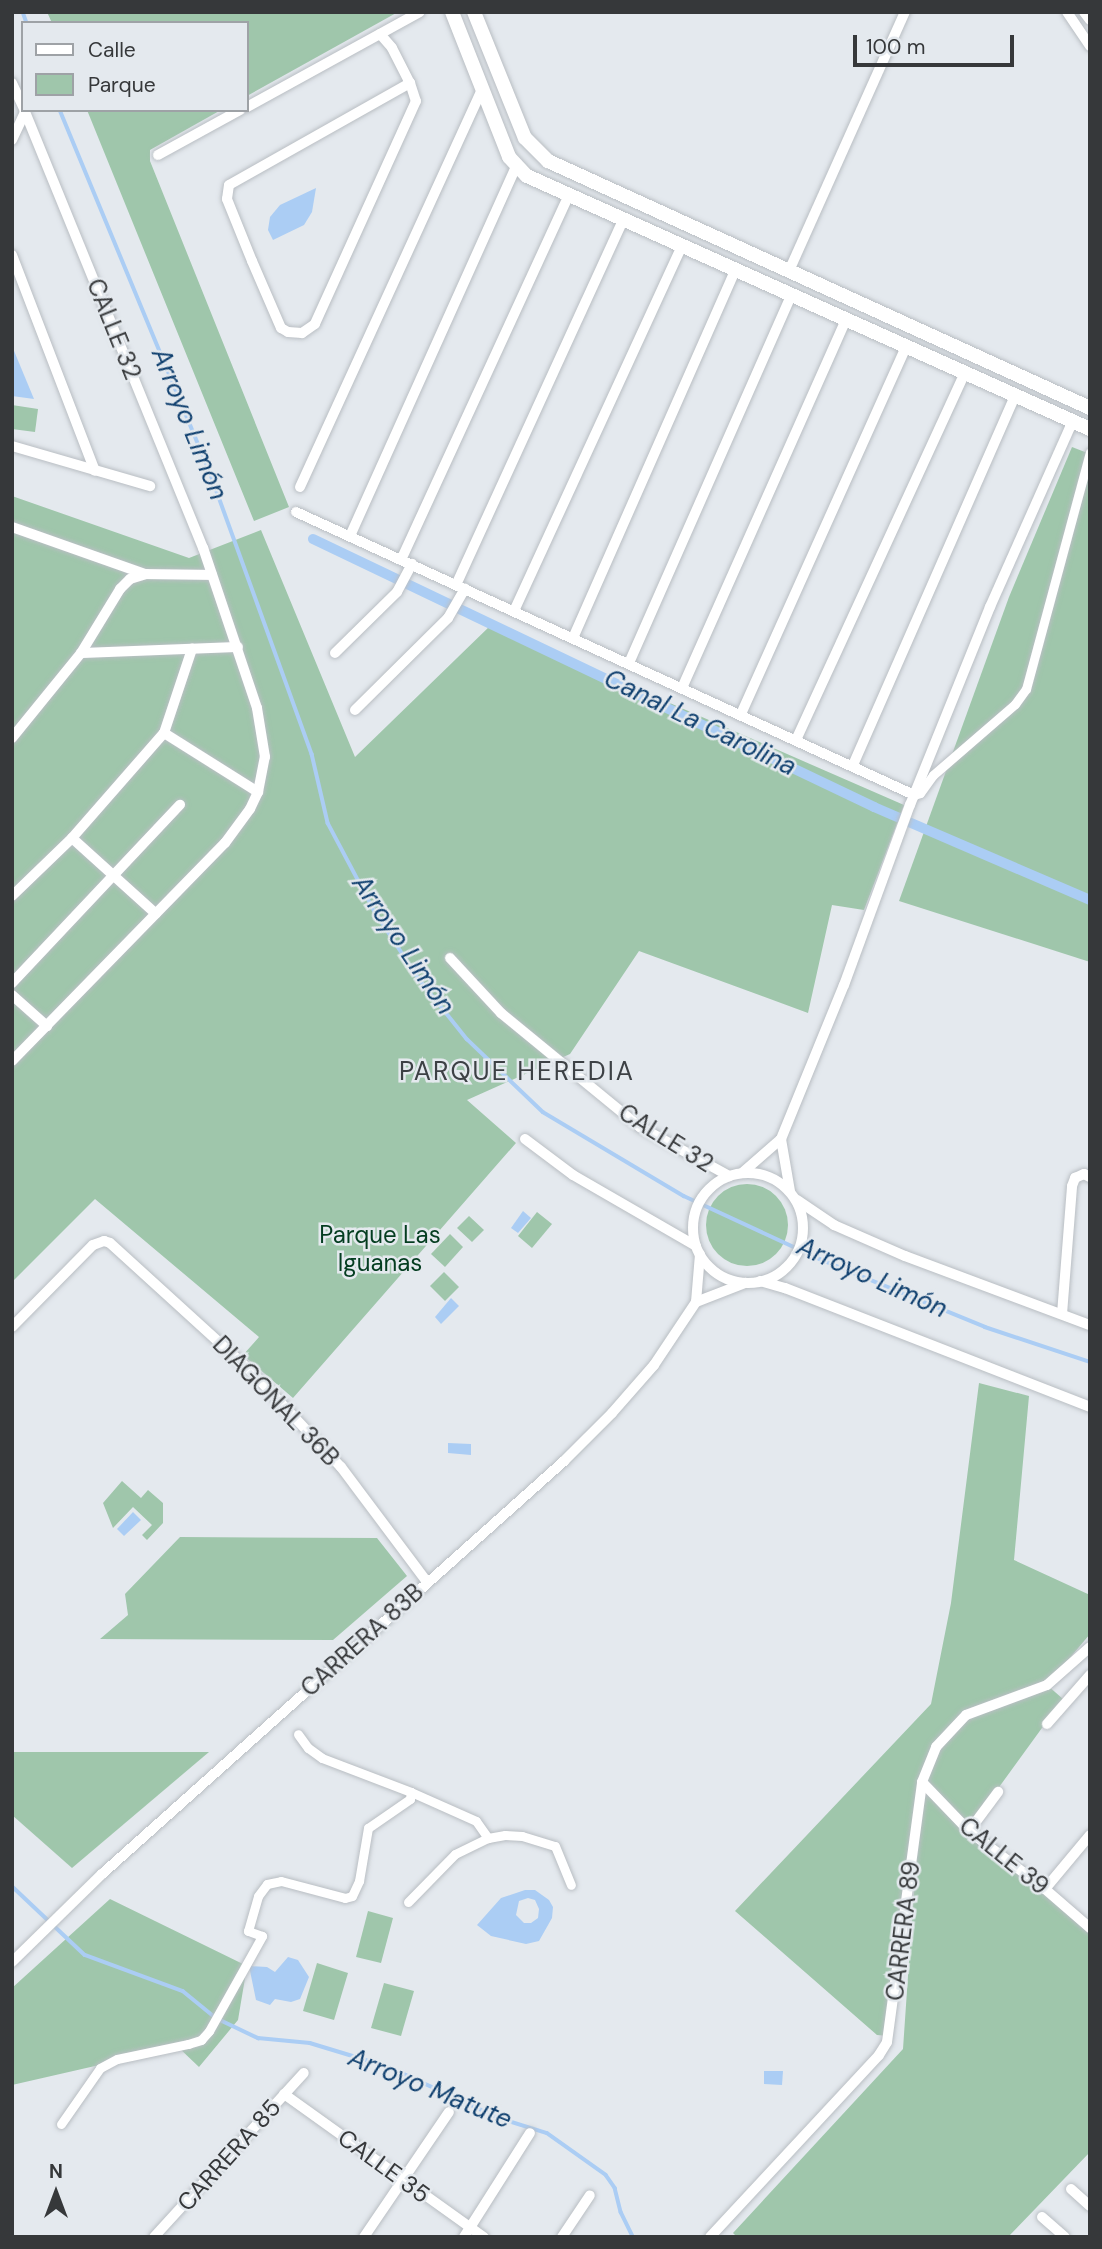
<!DOCTYPE html>
<meta charset="utf-8">
<style>
body{margin:0}
#map{position:relative;width:1102px;height:2249px;overflow:hidden;background:#e4e9ee;font-family:"DM Sans",sans-serif}
div>[style]{position:absolute}
[style*='--x']{left:calc(var(--x)*1px);top:calc(var(--y)*1px);width:calc(var(--w)*1px);rotate:calc(var(--a)*1deg)}
.green>*{inset:0;background:#9fc6ab}
.round{border-radius:50%}
.water>*{inset:0;background:#abcdf4}
.stream>*{height:3.5px;margin:-1.75px;padding:0 1.75px;transform-origin:1.75px;border-radius:1.75px;background:#abcdf4}
.canal>*{height:10px;margin:-5px;padding:0 5px;transform-origin:5px;border-radius:5px;background:#abcdf4}
.roads{filter:drop-shadow(0 0 2px #b9bec3) drop-shadow(0 0 2px #b9bec3)}
.pedestrian>*{height:9px;margin:-4.5px;padding:0 4.5px;transform-origin:4.5px;border-radius:4.5px;background:#fff}
.minor>*{height:10px;margin:-5px;padding:0 5px;transform-origin:5px;border-radius:5px;background:#fff}
.minor>.ring{margin:-5px;padding:0;box-sizing:content-box;background:none;border:10px solid #fff;border-radius:50%}
.tertiary>*{height:14px;margin:-7px;padding:0 7px;transform-origin:7px;border-radius:7px;background:#fff}
span{translate:-50% -50%;white-space:nowrap;text-align:center;line-height:1.15;-webkit-text-stroke:5px #e4e9ee;paint-order:stroke}
.street-label{font-size:24px;color:#36383a}
.park-label{font-size:24px;color:#043d20}
.water-label{font-size:26px;color:#10406f;font-style:italic}
.neighbourhood-label{font-size:26px;color:#3d4145;letter-spacing:2px}
.frame{position:absolute;inset:0;border:14px solid #36383a;pointer-events:none}
.legend{position:absolute;left:21px;top:21px;width:228px;height:91px;box-sizing:border-box;background:#e4e9ee;border:2px solid #9ea2a6;margin:0;padding:9px 12px;list-style:none;font-size:21px;color:#36383a}
.legend li{display:flex;align-items:center;gap:14px;height:35px}
.legend b{width:35px;border:2px solid #9ea2a6}
.north{position:absolute;left:21px;top:2158px;width:70px;height:70px;-webkit-text-stroke:5px #e4e9ee;paint-order:stroke;rotate:0deg;font-size:19px;font-weight:700;line-height:28px;text-align:center;color:#36383a}
.north::after{content:'';display:block;margin:auto;width:24px;height:32px;background:#36383a;clip-path:polygon(50% 0,100% 100%,50% 72%,0 100%)}
.scale{position:absolute;left:853px;top:35px;width:161px;height:32px;box-sizing:border-box;border:4px solid #36383a;border-top:0;padding-left:9px;font-size:21px;line-height:24px;white-space:nowrap;color:#36383a;-webkit-text-stroke:5px #e4e9ee;paint-order:stroke}
</style>
<div id="map">
<div class="green">
<i style="clip-path:polygon(47px 12px,398px 12px,247px 96px,247px 23px,52px 23px)"></i>
<i style="clip-path:polygon(87px 110px,221px 110px,150px 150px,150px 161px,289px 507px,254px 521px)"></i>
<i style="clip-path:polygon(12px 405px,38px 409px,35px 432px,12px 429px)"></i>
<i style="clip-path:polygon(1072px 447px,1090px 454px,1090px 962px,899px 901px,1009px 597px)"></i>
<i style="clip-path:polygon(12px 496px,189px 558px,261px 530px,355px 757px,491px 625px,904px 805px,864px 910px,832px 905px,808px 1013px,639px 951px,570px 1054px,467px 1100px,516px 1143px,293px 1398px,243px 1355px,259px 1337px,95px 1199px,12px 1282px)"></i>
<i class="round" style="left:706px;top:1184px;width:82px;height:82px"></i>
<i style="clip-path:polygon(537px 1212px,552px 1224px,532px 1248px,518px 1236px)"></i>
<i style="clip-path:polygon(469px 1216px,484px 1230px,472px 1242px,457px 1228px)"></i>
<i style="clip-path:polygon(450px 1234px,463px 1247px,445px 1267px,431px 1254px)"></i>
<i style="clip-path:polygon(444px 1272px,459px 1287px,445px 1301px,430px 1286px)"></i>
<i style="clip-path:polygon(979px 1383px,1029px 1396px,1014px 1560px,1090px 1595px,1090px 1634px,1047px 1685px,1063px 1699px,973px 1823px,1090px 1935px,1090px 2152px,1008px 2237px,737px 2237px,733px 2233px,903px 2049px,919px 1815px,890px 2036px,877px 2035px,735px 1911px,931px 1704px,951px 1603px)"></i>
<i style="clip-path:polygon(122px 1481px,141px 1498px,148px 1490px,163px 1503px,163px 1523px,147px 1540px,142px 1535px,152px 1525px,133px 1507px,113px 1528px,103px 1503px)"></i>
<i style="clip-path:polygon(180px 1537px,377px 1538px,407px 1576px,333px 1640px,100px 1639px,128px 1615px,125px 1594px)"></i>
<i style="clip-path:polygon(12px 1752px,209px 1752px,72px 1868px,12px 1815px)"></i>
<i style="clip-path:polygon(110px 1899px,247px 1966px,238px 2020px,199px 2067px,178px 2047px,12px 2085px,12px 1988px)"></i>
<i style="clip-path:polygon(368px 1911px,393px 1918px,381px 1963px,356px 1957px)"></i>
<i style="clip-path:polygon(317px 1963px,348px 1973px,334px 2020px,303px 2011px)"></i>
<i style="clip-path:polygon(384px 1983px,414px 1991px,401px 2036px,371px 2028px)"></i>
</div>
<div class="water">
<i style="clip-path:polygon(316px 188px,312px 212px,304px 225px,273px 240px,268px 230px,270px 217px,280px 205px)"></i>
<i style="clip-path:polygon(12px 346px,34px 399px,12px 396px)"></i>
<i style="clip-path:polygon(523px 1211px,531px 1218px,518px 1233px,511px 1228px)"></i>
<i style="clip-path:polygon(451px 1298px,459px 1306px,441px 1324px,435px 1317px)"></i>
<i style="clip-path:polygon(448px 1443px,471px 1444px,471px 1455px,448px 1453px)"></i>
<i style="clip-path:polygon(133px 1512px,141px 1520px,124px 1536px,117px 1529px)"></i>
<i style="clip-path:polygon(evenodd,525px 1890px,535px 1890px,549px 1900px,553px 1907px,552px 1918px,539px 1941px,526px 1944px,491px 1936px,477px 1925px,501px 1898px,525px 1890px,528px 1898px,535px 1900px,539px 1909px,538px 1918px,531px 1923px,524px 1923px,516px 1915px,519px 1901px,528px 1898px)"></i>
<i style="clip-path:polygon(288px 1957px,298px 1960px,309px 1977px,300px 1999px,291px 2002px,275px 1999px,270px 2005px,256px 2000px,249px 1966px,267px 1967px,275px 1972px)"></i>
<i style="clip-path:polygon(764px 2071px,783px 2071px,782px 2085px,764px 2084px)"></i>
</div>
<div class="stream">
<i style="--x:23;--y:12;--w:12;--a:70"></i>
<i style="--x:60;--y:110;--w:395;--a:67.5"></i>
<i style="--x:211;--y:475;--w:297;--a:70.1"></i>
<i style="--x:312;--y:754;--w:71;--a:76.9"></i>
<i style="--x:328;--y:823;--w:98;--a:62.1"></i>
<i style="--x:374;--y:910;--w:82;--a:56.9"></i>
<i style="--x:419;--y:979;--w:77;--a:51.3"></i>
<i style="--x:467;--y:1039;--w:105;--a:43.8"></i>
<i style="--x:543;--y:1112;--w:164;--a:30.8"></i>
<i style="--x:684;--y:1196;--w:152;--a:24.9"></i>
<i style="--x:822;--y:1260;--w:176;--a:22.3"></i>
<i style="--x:985;--y:1327;--w:111;--a:18.4"></i>
<i style="--x:12;--y:1886;--w:100;--a:43.4"></i>
<i style="--x:85;--y:1955;--w:104;--a:20.2"></i>
<i style="--x:183;--y:1991;--w:43;--a:39.3"></i>
<i style="--x:216;--y:2018;--w:47;--a:25.5"></i>
<i style="--x:258;--y:2038;--w:52;--a:5.5"></i>
<i style="--x:310;--y:2043;--w:83;--a:16.9"></i>
<i style="--x:389;--y:2067;--w:121;--a:24.9"></i>
<i style="--x:499;--y:2118;--w:50;--a:17.4"></i>
<i style="--x:547;--y:2133;--w:72;--a:35.4"></i>
<i style="--x:606;--y:2175;--w:16;--a:55"></i>
<i style="--x:615;--y:2188;--w:25;--a:76"></i>
<i style="--x:621;--y:2212;--w:28;--a:64"></i>
</div>
<div class="canal">
<i style="--x:313;--y:539;--w:622;--a:25.53"></i>
<i style="--x:874;--y:807;--w:235;--a:23.3"></i>
</div>
<div class="roads">
<div class="pedestrian">
<i style="--x:914;--y:795;--w:6;--a:-18"></i>
<i style="--x:920;--y:793;--w:22;--a:-54"></i>
<i style="--x:933;--y:775;--w:108;--a:-40.9"></i>
<i style="--x:1015;--y:704;--w:19;--a:-54"></i>
<i style="--x:1026;--y:689;--w:245;--a:-74.9"></i>
<i style="--x:411;--y:1792;--w:71;--a:24"></i>
<i style="--x:476;--y:1821;--w:21;--a:55"></i>
<i style="--x:408;--y:1902;--w:67;--a:-45.6"></i>
<i style="--x:455;--y:1854;--w:37;--a:-26"></i>
<i style="--x:488;--y:1838;--w:17;--a:-10"></i>
<i style="--x:505;--y:1835;--w:17;--a:3"></i>
<i style="--x:522;--y:1836;--w:34;--a:17"></i>
<i style="--x:555;--y:1846;--w:42;--a:67.7"></i>
<i style="--x:61;--y:2124;--w:68;--a:-55.1"></i>
<i style="--x:100;--y:2068;--w:19;--a:-28"></i>
<i style="--x:117;--y:2059;--w:73;--a:-11.9"></i>
<i style="--x:188;--y:2044;--w:14;--a:-17"></i>
<i style="--x:201;--y:2040;--w:12;--a:-48"></i>
<i style="--x:209;--y:2031;--w:109;--a:-60.8"></i>
<i style="--x:262;--y:1936;--w:15;--a:-160"></i>
<i style="--x:248;--y:1931;--w:36;--a:-74"></i>
<i style="--x:258;--y:1896;--w:15;--a:-53"></i>
<i style="--x:267;--y:1884;--w:14;--a:-12"></i>
<i style="--x:281;--y:1881;--w:66;--a:14.9"></i>
<i style="--x:345;--y:1898;--w:7;--a:-16"></i>
<i style="--x:352;--y:1896;--w:17;--a:-65"></i>
<i style="--x:359;--y:1881;--w:54;--a:-80.4"></i>
<i style="--x:368;--y:1828;--w:51;--a:-34.6"></i>
<i style="--x:410;--y:1799;--w:7;--a:-82"></i>
<i style="--x:411;--y:1792;--w:95;--a:-159.1"></i>
<i style="--x:322;--y:1758;--w:17;--a:-144"></i>
<i style="--x:308;--y:1748;--w:17;--a:-126"></i>
</div>
<div class="minor">
<i style="--x:1067;--y:12;--w:41;--a:55.9"></i>
<i style="--x:1084;--y:12;--w:10;--a:53"></i>
<i style="--x:380;--y:34;--w:18;--a:49"></i>
<i style="--x:392;--y:48;--w:39;--a:63"></i>
<i style="--x:410;--y:83;--w:19;--a:72"></i>
<i style="--x:416;--y:101;--w:245;--a:114.4"></i>
<i style="--x:315;--y:324;--w:16;--a:145"></i>
<i style="--x:302;--y:333;--w:14;--a:-176"></i>
<i style="--x:288;--y:332;--w:8;--a:-150"></i>
<i style="--x:281;--y:328;--w:73;--a:-113.4"></i>
<i style="--x:252;--y:261;--w:67;--a:-112"></i>
<i style="--x:227;--y:199;--w:14;--a:-82"></i>
<i style="--x:229;--y:185;--w:208;--a:-29.4"></i>
<i style="--x:12;--y:83;--w:26;--a:65"></i>
<i style="--x:247;--y:107;--w:197;--a:-28.8"></i>
<i style="--x:12;--y:140;--w:31;--a:-65"></i>
<i style="--x:158;--y:155;--w:94;--a:-28.8"></i>
<i style="--x:12;--y:255;--w:231;--a:69"></i>
<i style="--x:789;--y:271;--w:284;--a:-65.9"></i>
<i style="--x:12;--y:446;--w:144;--a:16.2"></i>
<i style="--x:300;--y:487;--w:437;--a:-65.4"></i>
<i style="--x:296;--y:512;--w:680;--a:24.6"></i>
<i style="--x:12;--y:527;--w:141;--a:19.5"></i>
<i style="--x:350;--y:536;--w:405;--a:-65.8"></i>
<i style="--x:401;--y:560;--w:402;--a:-65.3"></i>
<i style="--x:456;--y:585;--w:401;--a:-65.4"></i>
<i style="--x:514;--y:611;--w:402;--a:-65.3"></i>
<i style="--x:573;--y:638;--w:402;--a:-66.2"></i>
<i style="--x:81;--y:653;--w:157;--a:-2.2"></i>
<i style="--x:335;--y:653;--w:87;--a:-44.5"></i>
<i style="--x:397;--y:592;--w:32;--a:-62"></i>
<i style="--x:629;--y:663;--w:402;--a:-66.2"></i>
<i style="--x:682;--y:688;--w:403;--a:-66"></i>
<i style="--x:355;--y:710;--w:131;--a:-44.7"></i>
<i style="--x:448;--y:618;--w:34;--a:-60"></i>
<i style="--x:741;--y:714;--w:402;--a:-65.8"></i>
<i style="--x:164;--y:733;--w:111;--a:32.1"></i>
<i style="--x:12;--y:738;--w:109;--a:-50.9"></i>
<i style="--x:81;--y:653;--w:75;--a:-58.6"></i>
<i style="--x:120;--y:589;--w:14;--a:-45"></i>
<i style="--x:130;--y:579;--w:17;--a:-17"></i>
<i style="--x:146;--y:574;--w:66;--a:0.9"></i>
<i style="--x:796;--y:740;--w:404;--a:-65.3"></i>
<i style="--x:853;--y:765;--w:403;--a:-66.3"></i>
<i style="--x:72;--y:838;--w:113;--a:42.1"></i>
<i style="--x:12;--y:896;--w:83;--a:-44"></i>
<i style="--x:72;--y:838;--w:140;--a:-48.8"></i>
<i style="--x:164;--y:733;--w:89;--a:-71.6"></i>
<i style="--x:450;--y:958;--w:75;--a:47.2"></i>
<i style="--x:501;--y:1013;--w:180;--a:39.4"></i>
<i style="--x:640;--y:1127;--w:102;--a:28.8"></i>
<i style="--x:12;--y:983;--w:245;--a:-46.7"></i>
<i style="--x:12;--y:995;--w:47;--a:41.5"></i>
<i style="--x:12;--y:1061;--w:305;--a:-45.7"></i>
<i style="--x:225;--y:843;--w:42;--a:-53.7"></i>
<i style="--x:250;--y:809;--w:19;--a:-65"></i>
<i style="--x:258;--y:792;--w:36;--a:-79"></i>
<i style="--x:265;--y:757;--w:50;--a:-99.3"></i>
<i style="--x:257;--y:708;--w:169;--a:-108.6"></i>
<i style="--x:203;--y:548;--w:473;--a:-112.2"></i>
<i style="--x:525;--y:1139;--w:60;--a:36.9"></i>
<i style="--x:573;--y:1175;--w:142;--a:30"></i>
<i style="--x:781;--y:1139;--w:53;--a:80.2"></i>
<i style="--x:742;--y:1173;--w:52;--a:-41.1"></i>
<i style="--x:781;--y:1139;--w:166;--a:-67.8"></i>
<i style="--x:844;--y:985;--w:192;--a:-69.9"></i>
<i style="--x:910;--y:805;--w:214;--a:-68"></i>
<i style="--x:990;--y:607;--w:204;--a:-66"></i>
<i class="ring" style="left:693px;top:1173px;width:100px;height:100px"></i>
<i style="--x:797;--y:1200;--w:45;--a:34"></i>
<i style="--x:834;--y:1225;--w:77;--a:23.6"></i>
<i style="--x:905;--y:1256;--w:197;--a:20.5"></i>
<i style="--x:760;--y:1281;--w:26;--a:16"></i>
<i style="--x:785;--y:1288;--w:327;--a:21.3"></i>
<i style="--x:696;--y:1302;--w:53;--a:-21.2"></i>
<i style="--x:1062;--y:1314;--w:128;--a:-85.5"></i>
<i style="--x:1072;--y:1186;--w:9;--a:-69"></i>
<i style="--x:1075;--y:1178;--w:10;--a:-24"></i>
<i style="--x:1084;--y:1174;--w:7;--a:27"></i>
<i style="--x:12;--y:1327;--w:115;--a:-45.4"></i>
<i style="--x:93;--y:1245;--w:12;--a:-20"></i>
<i style="--x:104;--y:1241;--w:6;--a:18"></i>
<i style="--x:110;--y:1243;--w:192;--a:42.3"></i>
<i style="--x:252;--y:1372;--w:130;--a:46.9"></i>
<i style="--x:341;--y:1467;--w:144;--a:53.2"></i>
<i style="--x:1047;--y:1724;--w:65;--a:-48.7"></i>
<i style="--x:922;--y:1782;--w:68;--a:46.2"></i>
<i style="--x:969;--y:1831;--w:96;--a:37.3"></i>
<i style="--x:1045;--y:1889;--w:60;--a:40.9"></i>
<i style="--x:969;--y:1831;--w:49;--a:-53.4"></i>
<i style="--x:1045;--y:1889;--w:70;--a:-50.2"></i>
<i style="--x:12;--y:1962;--w:126;--a:-44.4"></i>
<i style="--x:102;--y:1874;--w:620;--a:-41.79"></i>
<i style="--x:564;--y:1461;--w:68;--a:-45"></i>
<i style="--x:612;--y:1413;--w:64;--a:-48.8"></i>
<i style="--x:654;--y:1365;--w:76;--a:-56.3"></i>
<i style="--x:696;--y:1302;--w:48;--a:-85.2"></i>
<i style="--x:284;--y:2094;--w:246;--a:35.6"></i>
<i style="--x:1071;--y:2189;--w:25;--a:42"></i>
<i style="--x:1042;--y:2217;--w:30;--a:41"></i>
<i style="--x:154;--y:2237;--w:222;--a:-47.6"></i>
<i style="--x:364;--y:2237;--w:151;--a:-55.8"></i>
<i style="--x:464;--y:2237;--w:123;--a:-57.6"></i>
<i style="--x:562;--y:2237;--w:50;--a:-56.3"></i>
<i style="--x:710;--y:2237;--w:248;--a:-47.1"></i>
<i style="--x:879;--y:2055;--w:15;--a:-58"></i>
<i style="--x:887;--y:2042;--w:262;--a:-82.3"></i>
<i style="--x:922;--y:1782;--w:38;--a:-68"></i>
<i style="--x:936;--y:1747;--w:44;--a:-46.8"></i>
<i style="--x:966;--y:1715;--w:86;--a:-20.3"></i>
<i style="--x:1047;--y:1685;--w:57;--a:-41.5"></i>
</div>
<div class="tertiary">
<i style="--x:452;--y:12;--w:156;--a:68.5"></i>
<i style="--x:509;--y:157;--w:26;--a:47"></i>
<i style="--x:527;--y:176;--w:617;--a:24.2"></i>
<i style="--x:474;--y:12;--w:136;--a:68"></i>
<i style="--x:525;--y:138;--w:33;--a:45"></i>
<i style="--x:548;--y:161;--w:596;--a:24.5"></i>
</div>
</div>
<div class="street-label">
<span style="left:114px;top:329px;rotate:68deg">CALLE 32</span>
<span style="left:666px;top:1138px;rotate:32deg">CALLE 32</span>
<span style="left:276px;top:1401px;rotate:46deg">DIAGONAL 36B</span>
<span style="left:362px;top:1640px;rotate:-42deg">CARRERA 83B</span>
<span style="left:1004px;top:1856px;rotate:39deg">CALLE 39</span>
<span style="left:903px;top:1931px;rotate:-83deg">CARRERA 89</span>
<span style="left:229px;top:2155px;rotate:-48deg">CARRERA 85</span>
<span style="left:384px;top:2166px;rotate:36deg">CALLE 35</span>
</div>
<div class="park-label">
<span style="left:380px;top:1249px">Parque Las<br>Iguanas</span>
</div>
<div class="water-label">
<span style="left:189px;top:424px;rotate:68deg">Arroyo Limón</span>
<span style="left:700px;top:723px;rotate:26deg">Canal La Carolina</span>
<span style="left:403px;top:945px;rotate:56deg">Arroyo Limón</span>
<span style="left:872px;top:1278px;rotate:24deg">Arroyo Limón</span>
<span style="left:430px;top:2089px;rotate:22deg">Arroyo Matute</span>
</div>
<div class="neighbourhood-label">
<span style="left:517px;top:1072px">PARQUE HEREDIA</span>
</div>
<div class="frame"></div>
<ul class="legend">
<li><b style="height:9px;background:#fff"></b>Calle</li>
<li><b style="height:19px;background:#9fc6ab"></b>Parque</li>
</ul>
<div class="north">N</div>
<div class="scale">100 m</div>
</div>
